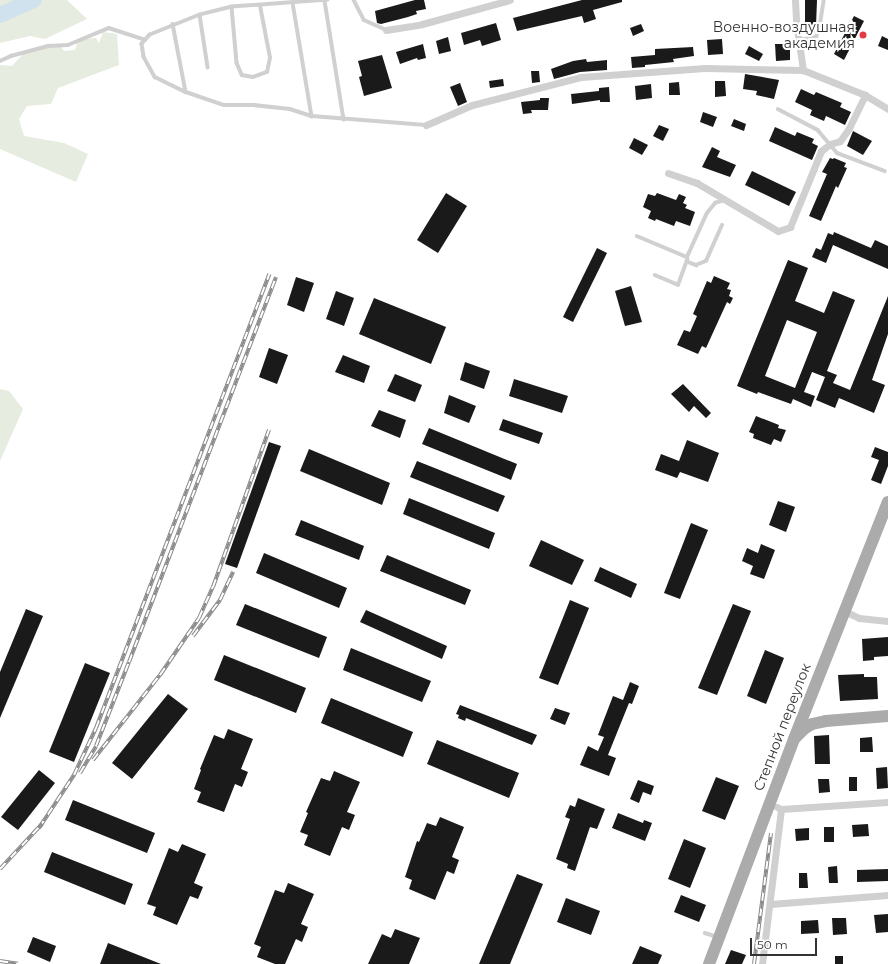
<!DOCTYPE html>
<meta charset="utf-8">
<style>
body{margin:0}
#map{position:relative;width:888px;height:964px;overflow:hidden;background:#fff;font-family:Montserrat,sans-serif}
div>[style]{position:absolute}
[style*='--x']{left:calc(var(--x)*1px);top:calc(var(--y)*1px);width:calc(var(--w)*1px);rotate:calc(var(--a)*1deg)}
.green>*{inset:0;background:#e6ecdf}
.river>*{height:16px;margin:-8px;padding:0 8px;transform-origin:8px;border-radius:8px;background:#cfe2ee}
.building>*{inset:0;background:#1a1a1a}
.service>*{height:3.5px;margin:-1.75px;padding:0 1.75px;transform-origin:1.75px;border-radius:1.75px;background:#d0d0d0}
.minor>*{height:7px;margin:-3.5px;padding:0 3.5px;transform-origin:3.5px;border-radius:3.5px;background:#d0d0d0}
.primary>*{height:12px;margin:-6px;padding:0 6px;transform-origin:6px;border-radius:6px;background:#ababab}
.rail>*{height:4px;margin-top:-2px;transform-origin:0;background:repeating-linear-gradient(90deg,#fff 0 8px,#888 0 16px);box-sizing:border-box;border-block:1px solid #888}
.dots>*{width:11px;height:11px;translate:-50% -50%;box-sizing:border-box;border:2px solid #fff;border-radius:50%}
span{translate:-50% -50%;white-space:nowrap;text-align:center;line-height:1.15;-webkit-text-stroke:4px #fff;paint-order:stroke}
.poi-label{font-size:14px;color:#333}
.right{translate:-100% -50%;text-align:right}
.street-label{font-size:14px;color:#333}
.scale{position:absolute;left:750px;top:938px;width:67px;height:18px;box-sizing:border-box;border:2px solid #333;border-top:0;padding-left:5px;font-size:12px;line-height:14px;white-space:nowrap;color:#333;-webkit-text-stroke:3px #fff;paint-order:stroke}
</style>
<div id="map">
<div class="green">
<i style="clip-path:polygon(0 0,67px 0,87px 19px,45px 39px,30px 36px,0 43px)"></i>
<i style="clip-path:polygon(103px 32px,117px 34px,119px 65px,58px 88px,51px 104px,27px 106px,19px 119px,24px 136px,64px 143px,88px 154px,76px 182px,0 149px,0 65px,12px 66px,26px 51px,59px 44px,64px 51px,75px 50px,78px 39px,96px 38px,99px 43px)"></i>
<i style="clip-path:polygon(0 389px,9px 391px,23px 409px,0 461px)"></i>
</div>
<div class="river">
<i style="--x:0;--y:15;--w:37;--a:-24"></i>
</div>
<div class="building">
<i style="clip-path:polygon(415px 0,424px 0,426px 9px,416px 11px,417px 14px,408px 17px,381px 24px,377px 23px,375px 11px)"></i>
<i style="clip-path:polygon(582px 0,622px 0,622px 2px,593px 10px,596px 19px,584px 23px,582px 16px,517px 31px,513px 18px)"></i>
<i style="clip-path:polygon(805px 0,817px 0,816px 26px,814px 33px,805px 33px)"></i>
<i style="clip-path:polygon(854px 16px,864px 21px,844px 60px,834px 54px)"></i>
<i style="clip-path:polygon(496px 23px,501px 40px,482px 46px,480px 40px,464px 45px,461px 33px)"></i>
<i style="clip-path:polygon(641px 24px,644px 31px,633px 36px,630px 28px)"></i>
<i style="clip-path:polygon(882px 36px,888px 39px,888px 50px,878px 46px)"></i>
<i style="clip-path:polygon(448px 37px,451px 51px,439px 54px,436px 41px)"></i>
<i style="clip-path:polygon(722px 39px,723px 54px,708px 55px,707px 40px)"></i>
<i style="clip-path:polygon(423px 44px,426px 58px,418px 60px,417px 58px,400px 64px,396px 52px)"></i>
<i style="clip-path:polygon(775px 44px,790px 44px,790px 60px,776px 61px)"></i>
<i style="clip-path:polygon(749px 46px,763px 54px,759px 61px,745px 54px)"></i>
<i style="clip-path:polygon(693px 47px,694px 56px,673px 59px,674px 62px,645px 65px,645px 67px,632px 68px,631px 57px,655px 55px,655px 49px)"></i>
<i style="clip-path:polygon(382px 55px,392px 88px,364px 96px,359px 77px,362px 76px,358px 61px)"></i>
<i style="clip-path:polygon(586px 59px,587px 62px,607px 60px,607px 70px,580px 72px,554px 79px,551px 69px,573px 61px)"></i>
<i style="clip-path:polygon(531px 71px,539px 71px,540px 82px,532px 83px)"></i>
<i style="clip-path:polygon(745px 74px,779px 80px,774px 99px,756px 95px,757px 91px,743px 89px)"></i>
<i style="clip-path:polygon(503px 79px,504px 86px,490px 88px,489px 81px)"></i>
<i style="clip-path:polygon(715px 81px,725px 81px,726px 96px,715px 97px)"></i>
<i style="clip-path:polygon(679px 82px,680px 95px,669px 95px,669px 83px)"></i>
<i style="clip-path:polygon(460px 83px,467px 102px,458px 106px,450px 87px)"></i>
<i style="clip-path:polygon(651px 84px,652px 98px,636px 100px,635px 86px)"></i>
<i style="clip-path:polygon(609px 87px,610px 102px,600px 102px,600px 100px,572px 104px,571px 94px,599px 91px,599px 88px)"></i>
<i style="clip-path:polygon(801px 89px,814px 95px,816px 92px,842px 103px,840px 107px,851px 112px,845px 125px,826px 116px,824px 121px,810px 115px,812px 110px,795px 102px)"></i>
<i style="clip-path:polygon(540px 98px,549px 98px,548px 110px,531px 110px,532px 113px,523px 114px,521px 102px,540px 100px)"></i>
<i style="clip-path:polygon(703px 112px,717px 117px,713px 127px,700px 122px)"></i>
<i style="clip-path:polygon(734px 119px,746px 124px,744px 131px,731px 126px)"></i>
<i style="clip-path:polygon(659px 125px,669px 129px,663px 141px,653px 136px)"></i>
<i style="clip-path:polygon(775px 127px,795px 136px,797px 132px,814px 139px,812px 143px,818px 146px,812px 160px,769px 141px)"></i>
<i style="clip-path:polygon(853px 131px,872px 141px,863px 155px,847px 146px)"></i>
<i style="clip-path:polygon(634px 138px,648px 145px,642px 155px,629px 148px)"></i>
<i style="clip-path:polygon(712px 147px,720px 151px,717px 157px,736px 165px,730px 177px,702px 167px)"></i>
<i style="clip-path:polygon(830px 158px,833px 159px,834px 158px,846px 163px,844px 167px,847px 168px,838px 188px,836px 186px,821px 221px,809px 216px,827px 174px,822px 172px)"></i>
<i style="clip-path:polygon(752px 171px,796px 192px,789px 206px,745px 185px)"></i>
<i style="clip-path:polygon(446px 193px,467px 206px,438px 253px,417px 240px)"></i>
<i style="clip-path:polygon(657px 193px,676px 200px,679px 194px,686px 197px,683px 203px,687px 205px,685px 208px,695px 212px,690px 226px,676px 221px,674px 226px,656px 219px,655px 221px,648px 218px,651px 211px,643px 207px,648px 194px,655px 196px)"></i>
<i style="clip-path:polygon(834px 232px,871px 248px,875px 240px,888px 246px,888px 269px,833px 245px,826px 263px,812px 257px,816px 248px,821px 250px,828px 233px,833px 235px)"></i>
<i style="clip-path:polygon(597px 248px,607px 253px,573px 322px,563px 317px)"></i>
<i style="clip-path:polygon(evenodd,788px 260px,808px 268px,795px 301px,824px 313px,833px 291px,855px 300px,827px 371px,837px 375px,833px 383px,850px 390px,888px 296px,888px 334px,872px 380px,885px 385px,874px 413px,839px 398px,835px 408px,816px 400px,825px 377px,812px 372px,804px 392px,815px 396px,811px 407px,793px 399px,791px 404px,758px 392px,757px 394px,737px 386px,788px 260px,787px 320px,817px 332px,795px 388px,765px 376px,787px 320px)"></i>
<i style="clip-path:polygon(714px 276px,730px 283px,727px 289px,731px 290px,729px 296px,733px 298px,730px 304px,727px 302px,706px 348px,702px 346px,698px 354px,677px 345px,684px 330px,690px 332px,697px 316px,693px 314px,707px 281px,711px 283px)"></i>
<i style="clip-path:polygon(296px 277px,314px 283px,304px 312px,287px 305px)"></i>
<i style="clip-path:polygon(631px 286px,642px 322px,625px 326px,615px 291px)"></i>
<i style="clip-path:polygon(336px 291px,354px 298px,344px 326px,326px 319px)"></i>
<i style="clip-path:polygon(374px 298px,446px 327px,431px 364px,359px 334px)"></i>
<i style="clip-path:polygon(269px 348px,288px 355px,277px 384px,259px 377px)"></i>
<i style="clip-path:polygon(343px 355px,370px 366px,364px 383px,335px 372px)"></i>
<i style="clip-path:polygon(465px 362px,490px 371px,484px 389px,460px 380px)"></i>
<i style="clip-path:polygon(395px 374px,422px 385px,415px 402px,387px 391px)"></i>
<i style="clip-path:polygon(514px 379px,568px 396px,562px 413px,509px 396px)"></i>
<i style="clip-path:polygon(683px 384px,711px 413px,706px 418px,694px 406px,689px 412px,671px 394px)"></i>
<i style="clip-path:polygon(449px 395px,476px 406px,469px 423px,444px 413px)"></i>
<i style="clip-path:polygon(379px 410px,406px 420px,400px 438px,371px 426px)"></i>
<i style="clip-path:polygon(756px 416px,779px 425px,778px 428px,786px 430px,781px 442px,774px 439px,771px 445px,753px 438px,754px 434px,749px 432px)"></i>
<i style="clip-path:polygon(503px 419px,543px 433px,539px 444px,499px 430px)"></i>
<i style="clip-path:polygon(429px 428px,517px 464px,511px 480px,422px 444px)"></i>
<i style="clip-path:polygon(687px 440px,719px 453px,708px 482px,680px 472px,677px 478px,655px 470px,661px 454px,679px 461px)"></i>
<i style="clip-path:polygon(269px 442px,281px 446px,237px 568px,225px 564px)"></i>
<i style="clip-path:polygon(875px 447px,888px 452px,888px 466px,881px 484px,871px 480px,879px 460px,871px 457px)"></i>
<i style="clip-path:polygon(309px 449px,390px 483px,382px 505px,300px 471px)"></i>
<i style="clip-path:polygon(417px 461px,505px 496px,498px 512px,410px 477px)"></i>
<i style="clip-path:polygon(409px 498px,495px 533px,489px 549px,403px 514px)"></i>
<i style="clip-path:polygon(778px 501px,795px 507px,786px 532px,769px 525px)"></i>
<i style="clip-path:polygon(301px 520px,364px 546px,359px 560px,295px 535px)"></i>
<i style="clip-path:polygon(691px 523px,708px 530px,680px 599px,664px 593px)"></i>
<i style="clip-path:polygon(541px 540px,584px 560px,572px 585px,529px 566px)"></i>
<i style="clip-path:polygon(761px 544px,775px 550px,764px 579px,750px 574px,753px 566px,742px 561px,747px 548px,758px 553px)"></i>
<i style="clip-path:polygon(264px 553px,347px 588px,339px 608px,256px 573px)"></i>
<i style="clip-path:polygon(387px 555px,471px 590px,465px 605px,380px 571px)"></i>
<i style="clip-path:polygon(600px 567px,637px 584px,631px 598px,594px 581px)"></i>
<i style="clip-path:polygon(570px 600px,589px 608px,558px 685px,539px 678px)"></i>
<i style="clip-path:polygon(245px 604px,327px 637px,319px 658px,236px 625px)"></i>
<i style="clip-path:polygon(733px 604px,751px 611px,717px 695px,698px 688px)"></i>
<i style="clip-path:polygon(26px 609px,43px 616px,0 718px,0 672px)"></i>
<i style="clip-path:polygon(366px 610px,447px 646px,442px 659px,360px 622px)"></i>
<i style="clip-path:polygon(888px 637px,888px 656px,874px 657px,874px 660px,863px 661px,862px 639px)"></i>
<i style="clip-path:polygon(351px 648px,431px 681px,422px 702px,343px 670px)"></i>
<i style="clip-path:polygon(765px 650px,784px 658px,766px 704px,747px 696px)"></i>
<i style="clip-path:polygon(224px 655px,306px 688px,296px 713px,214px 680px)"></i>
<i style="clip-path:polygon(85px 663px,110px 673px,74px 762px,49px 752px)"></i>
<i style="clip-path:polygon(864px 674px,864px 677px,877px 677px,878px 699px,840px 701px,838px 675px)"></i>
<i style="clip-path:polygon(630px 682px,639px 686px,632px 704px,629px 703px,608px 755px,616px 758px,609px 776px,580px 765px,588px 746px,598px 751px,604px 737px,598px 735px,613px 696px,623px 700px)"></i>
<i style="clip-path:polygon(168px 694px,188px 709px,132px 779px,112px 763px)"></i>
<i style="clip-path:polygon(331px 698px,413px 732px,403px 757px,321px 723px)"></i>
<i style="clip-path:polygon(460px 705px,537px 735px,532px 745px,466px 718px,465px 721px,458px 718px,459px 715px,456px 714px)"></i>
<i style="clip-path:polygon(555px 708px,570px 713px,565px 725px,550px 719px)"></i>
<i style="clip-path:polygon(228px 729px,253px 739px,241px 769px,248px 772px,242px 787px,235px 784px,224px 812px,197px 802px,201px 792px,194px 789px,201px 770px,200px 769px,214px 735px,224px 739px)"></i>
<i style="clip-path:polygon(829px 735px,830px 764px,815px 764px,814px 736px)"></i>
<i style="clip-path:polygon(872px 737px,873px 752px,860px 752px,860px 738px)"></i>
<i style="clip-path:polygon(437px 740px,519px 773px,509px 798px,427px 764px)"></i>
<i style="clip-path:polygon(887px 767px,888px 788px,877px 789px,876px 768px)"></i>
<i style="clip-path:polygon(39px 770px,55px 783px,18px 830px,1px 817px)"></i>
<i style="clip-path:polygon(334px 771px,360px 782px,347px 812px,355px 815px,349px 830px,342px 827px,330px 856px,304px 845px,308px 835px,300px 832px,308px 813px,306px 812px,321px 778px,330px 781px)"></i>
<i style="clip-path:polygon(716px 777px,739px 786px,725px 820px,702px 811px)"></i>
<i style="clip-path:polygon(849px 777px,857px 777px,857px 791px,849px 791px)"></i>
<i style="clip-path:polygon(818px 779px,829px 779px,830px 792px,819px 793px)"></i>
<i style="clip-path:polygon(638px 780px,654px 786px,651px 795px,643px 792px,639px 803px,630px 799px)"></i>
<i style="clip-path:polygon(578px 798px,605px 809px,597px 829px,590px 827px,575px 871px,567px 868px,568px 864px,556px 859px,570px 819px,565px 817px,570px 805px,575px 807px)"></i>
<i style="clip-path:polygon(73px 800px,155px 833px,147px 853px,65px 820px)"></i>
<i style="clip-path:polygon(618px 813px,643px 823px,644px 820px,652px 823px,645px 841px,612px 828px)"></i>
<i style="clip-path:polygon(440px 817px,464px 827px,452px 857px,459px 860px,454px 874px,447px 871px,435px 900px,409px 889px,412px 880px,405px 877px,417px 841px,419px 842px,427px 823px,436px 826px)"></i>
<i style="clip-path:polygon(868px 824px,869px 836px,853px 837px,852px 825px)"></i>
<i style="clip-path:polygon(824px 827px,834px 827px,834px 842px,824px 842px)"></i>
<i style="clip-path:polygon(809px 828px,809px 840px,796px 841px,795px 829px)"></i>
<i style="clip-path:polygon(684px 839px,706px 848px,690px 888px,668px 879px)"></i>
<i style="clip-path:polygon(182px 844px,206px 854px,194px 883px,203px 887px,198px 899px,190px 896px,177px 925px,153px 915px,156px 907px,147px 904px,169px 848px,178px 852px)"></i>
<i style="clip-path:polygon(52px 852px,133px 884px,125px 905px,44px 872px)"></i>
<i style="clip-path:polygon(837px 866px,838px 883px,829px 883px,828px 867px)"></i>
<i style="clip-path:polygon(888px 869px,888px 881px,857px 882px,857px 870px)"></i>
<i style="clip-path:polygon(799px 873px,807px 873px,808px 888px,799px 888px)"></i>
<i style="clip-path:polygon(517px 874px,543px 884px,510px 964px,479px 964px)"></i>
<i style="clip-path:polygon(288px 883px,314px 894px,301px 924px,308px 927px,302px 942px,296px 939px,285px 964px,275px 964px,257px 957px,261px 947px,254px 944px,275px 890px,284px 893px)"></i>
<i style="clip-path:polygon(681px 895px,706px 905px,699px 922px,674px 912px)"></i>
<i style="clip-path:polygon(566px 898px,600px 911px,591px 935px,557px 922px)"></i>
<i style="clip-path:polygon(888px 914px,888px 932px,876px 933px,874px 915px)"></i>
<i style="clip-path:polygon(832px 918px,846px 918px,847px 934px,833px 935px)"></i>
<i style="clip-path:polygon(818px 920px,819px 933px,801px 934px,801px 921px)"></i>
<i style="clip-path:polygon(395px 929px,420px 938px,409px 964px,368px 964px,382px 934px,391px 938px)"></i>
<i style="clip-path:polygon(33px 937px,56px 946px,50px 962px,27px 952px)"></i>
<i style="clip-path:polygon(108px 943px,161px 964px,100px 964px)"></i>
<i style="clip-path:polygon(640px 946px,662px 955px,658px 964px,632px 964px)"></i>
<i style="clip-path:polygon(731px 950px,746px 955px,742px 964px,725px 964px)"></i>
<i style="clip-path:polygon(835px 956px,843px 956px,843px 964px,835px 964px)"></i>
</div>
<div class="service">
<i style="--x:328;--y:0;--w:96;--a:175.8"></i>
<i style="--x:232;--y:7;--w:33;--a:166"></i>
<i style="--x:200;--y:15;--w:54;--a:158.2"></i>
<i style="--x:150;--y:35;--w:12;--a:132"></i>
<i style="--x:142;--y:44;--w:13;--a:81"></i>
<i style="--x:144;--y:57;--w:23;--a:61"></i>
<i style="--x:155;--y:77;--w:34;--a:26"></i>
<i style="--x:186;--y:92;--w:40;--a:18.9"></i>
<i style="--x:224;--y:105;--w:29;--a:0"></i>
<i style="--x:253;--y:105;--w:37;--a:6"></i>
<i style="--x:290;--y:109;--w:23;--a:18"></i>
<i style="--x:312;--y:116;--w:114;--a:4.5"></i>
<i style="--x:354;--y:0;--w:22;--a:63"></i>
<i style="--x:364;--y:20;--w:24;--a:24"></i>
<i style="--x:325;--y:1;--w:120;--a:80.9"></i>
<i style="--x:293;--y:3;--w:115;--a:80.5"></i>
<i style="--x:232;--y:7;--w:56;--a:84.9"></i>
<i style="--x:237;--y:63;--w:13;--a:67"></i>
<i style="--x:242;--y:75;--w:11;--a:10"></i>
<i style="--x:253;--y:77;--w:15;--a:-20"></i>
<i style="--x:267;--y:72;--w:14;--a:-78"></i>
<i style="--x:270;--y:58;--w:53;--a:-100.9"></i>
<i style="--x:200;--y:15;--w:53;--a:81.3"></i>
<i style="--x:173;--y:24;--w:69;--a:79.2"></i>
<i style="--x:799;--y:40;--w:17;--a:-10"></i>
<i style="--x:816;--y:37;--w:8;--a:-67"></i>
<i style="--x:819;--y:30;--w:30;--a:-81"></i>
<i style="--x:0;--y:61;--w:12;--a:-24"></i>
<i style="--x:11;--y:56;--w:39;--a:-15"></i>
<i style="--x:49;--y:46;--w:19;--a:-3"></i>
<i style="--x:68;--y:45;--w:44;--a:-22.5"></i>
<i style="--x:109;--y:28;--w:38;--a:18"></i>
<i style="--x:778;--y:109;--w:45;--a:27.7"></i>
<i style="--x:818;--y:130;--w:30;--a:50"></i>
<i style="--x:837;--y:153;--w:51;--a:20.6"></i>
<i style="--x:637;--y:236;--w:54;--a:22.8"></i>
<i style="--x:687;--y:257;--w:48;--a:-65.6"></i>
<i style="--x:707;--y:213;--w:13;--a:-51"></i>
<i style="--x:715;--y:203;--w:9;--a:-18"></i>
<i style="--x:688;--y:262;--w:9;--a:21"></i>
<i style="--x:696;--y:265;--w:11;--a:-22"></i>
<i style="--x:706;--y:261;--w:39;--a:-66"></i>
<i style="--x:655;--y:275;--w:25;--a:23"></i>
<i style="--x:678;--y:285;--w:27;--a:-70"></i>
<i style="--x:705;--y:933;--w:14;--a:17"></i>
</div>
<div class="minor">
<i style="--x:795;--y:0;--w:22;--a:87"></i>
<i style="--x:796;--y:22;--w:49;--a:81.7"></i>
<i style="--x:386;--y:30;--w:36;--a:-9"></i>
<i style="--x:422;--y:24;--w:91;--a:-15.3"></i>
<i style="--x:426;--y:125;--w:50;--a:-23.5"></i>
<i style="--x:472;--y:105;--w:113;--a:-14.4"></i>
<i style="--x:581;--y:77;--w:124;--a:-4.2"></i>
<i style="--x:705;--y:68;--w:98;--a:1.2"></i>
<i style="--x:803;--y:70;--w:67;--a:22"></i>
<i style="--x:865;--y:95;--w:27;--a:31"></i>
<i style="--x:668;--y:173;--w:31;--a:19"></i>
<i style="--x:697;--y:183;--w:94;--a:30.7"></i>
<i style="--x:778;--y:231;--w:13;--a:-18"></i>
<i style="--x:790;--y:227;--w:82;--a:-67.8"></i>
<i style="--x:821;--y:151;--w:11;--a:-38"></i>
<i style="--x:830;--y:144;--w:10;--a:-17"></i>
<i style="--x:840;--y:141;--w:16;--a:-55"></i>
<i style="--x:849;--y:128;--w:37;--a:-64"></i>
<i style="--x:844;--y:611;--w:17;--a:25"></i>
<i style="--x:859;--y:618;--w:29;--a:6"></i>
<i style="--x:777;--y:807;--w:4;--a:27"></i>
<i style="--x:781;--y:809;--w:107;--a:-3.7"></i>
<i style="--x:770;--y:904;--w:118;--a:-4.4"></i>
<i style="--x:762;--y:964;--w:156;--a:-83"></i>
</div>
<div class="primary">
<i style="--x:795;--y:738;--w:13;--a:-45"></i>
<i style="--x:804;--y:729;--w:9;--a:-32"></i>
<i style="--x:812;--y:724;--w:14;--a:-12"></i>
<i style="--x:826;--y:721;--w:62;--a:-4.6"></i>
<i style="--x:709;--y:964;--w:241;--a:-69.3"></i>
<i style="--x:794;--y:739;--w:255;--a:-68.4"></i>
</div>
<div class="rail">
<i style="--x:193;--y:636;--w:45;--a:-53.1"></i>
<i style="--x:220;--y:600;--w:31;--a:-65"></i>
<i style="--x:93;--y:760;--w:108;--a:-51.8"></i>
<i style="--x:160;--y:675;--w:69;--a:-55.6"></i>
<i style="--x:199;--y:618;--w:34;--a:-66"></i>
<i style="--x:213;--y:587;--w:167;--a:-70.4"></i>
<i style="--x:80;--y:773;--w:31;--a:-59"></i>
<i style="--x:96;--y:746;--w:90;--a:-68.6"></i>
<i style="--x:129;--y:662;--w:412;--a:-69.1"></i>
<i style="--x:39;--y:828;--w:64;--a:-56.6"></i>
<i style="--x:74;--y:775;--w:52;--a:-64.9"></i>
<i style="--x:96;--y:728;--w:486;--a:-69.1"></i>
<i style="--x:0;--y:869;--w:62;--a:-47"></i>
<i style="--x:0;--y:961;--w:18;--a:9"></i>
<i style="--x:754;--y:964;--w:132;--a:-82.6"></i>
</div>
<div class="dots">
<i style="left:863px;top:35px;background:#e63946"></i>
</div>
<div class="poi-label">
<span class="right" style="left:855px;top:35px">Военно-воздушная<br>академия</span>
</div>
<div class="street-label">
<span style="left:782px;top:727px;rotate:-69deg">Степной переулок</span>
</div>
<div class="scale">50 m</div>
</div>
